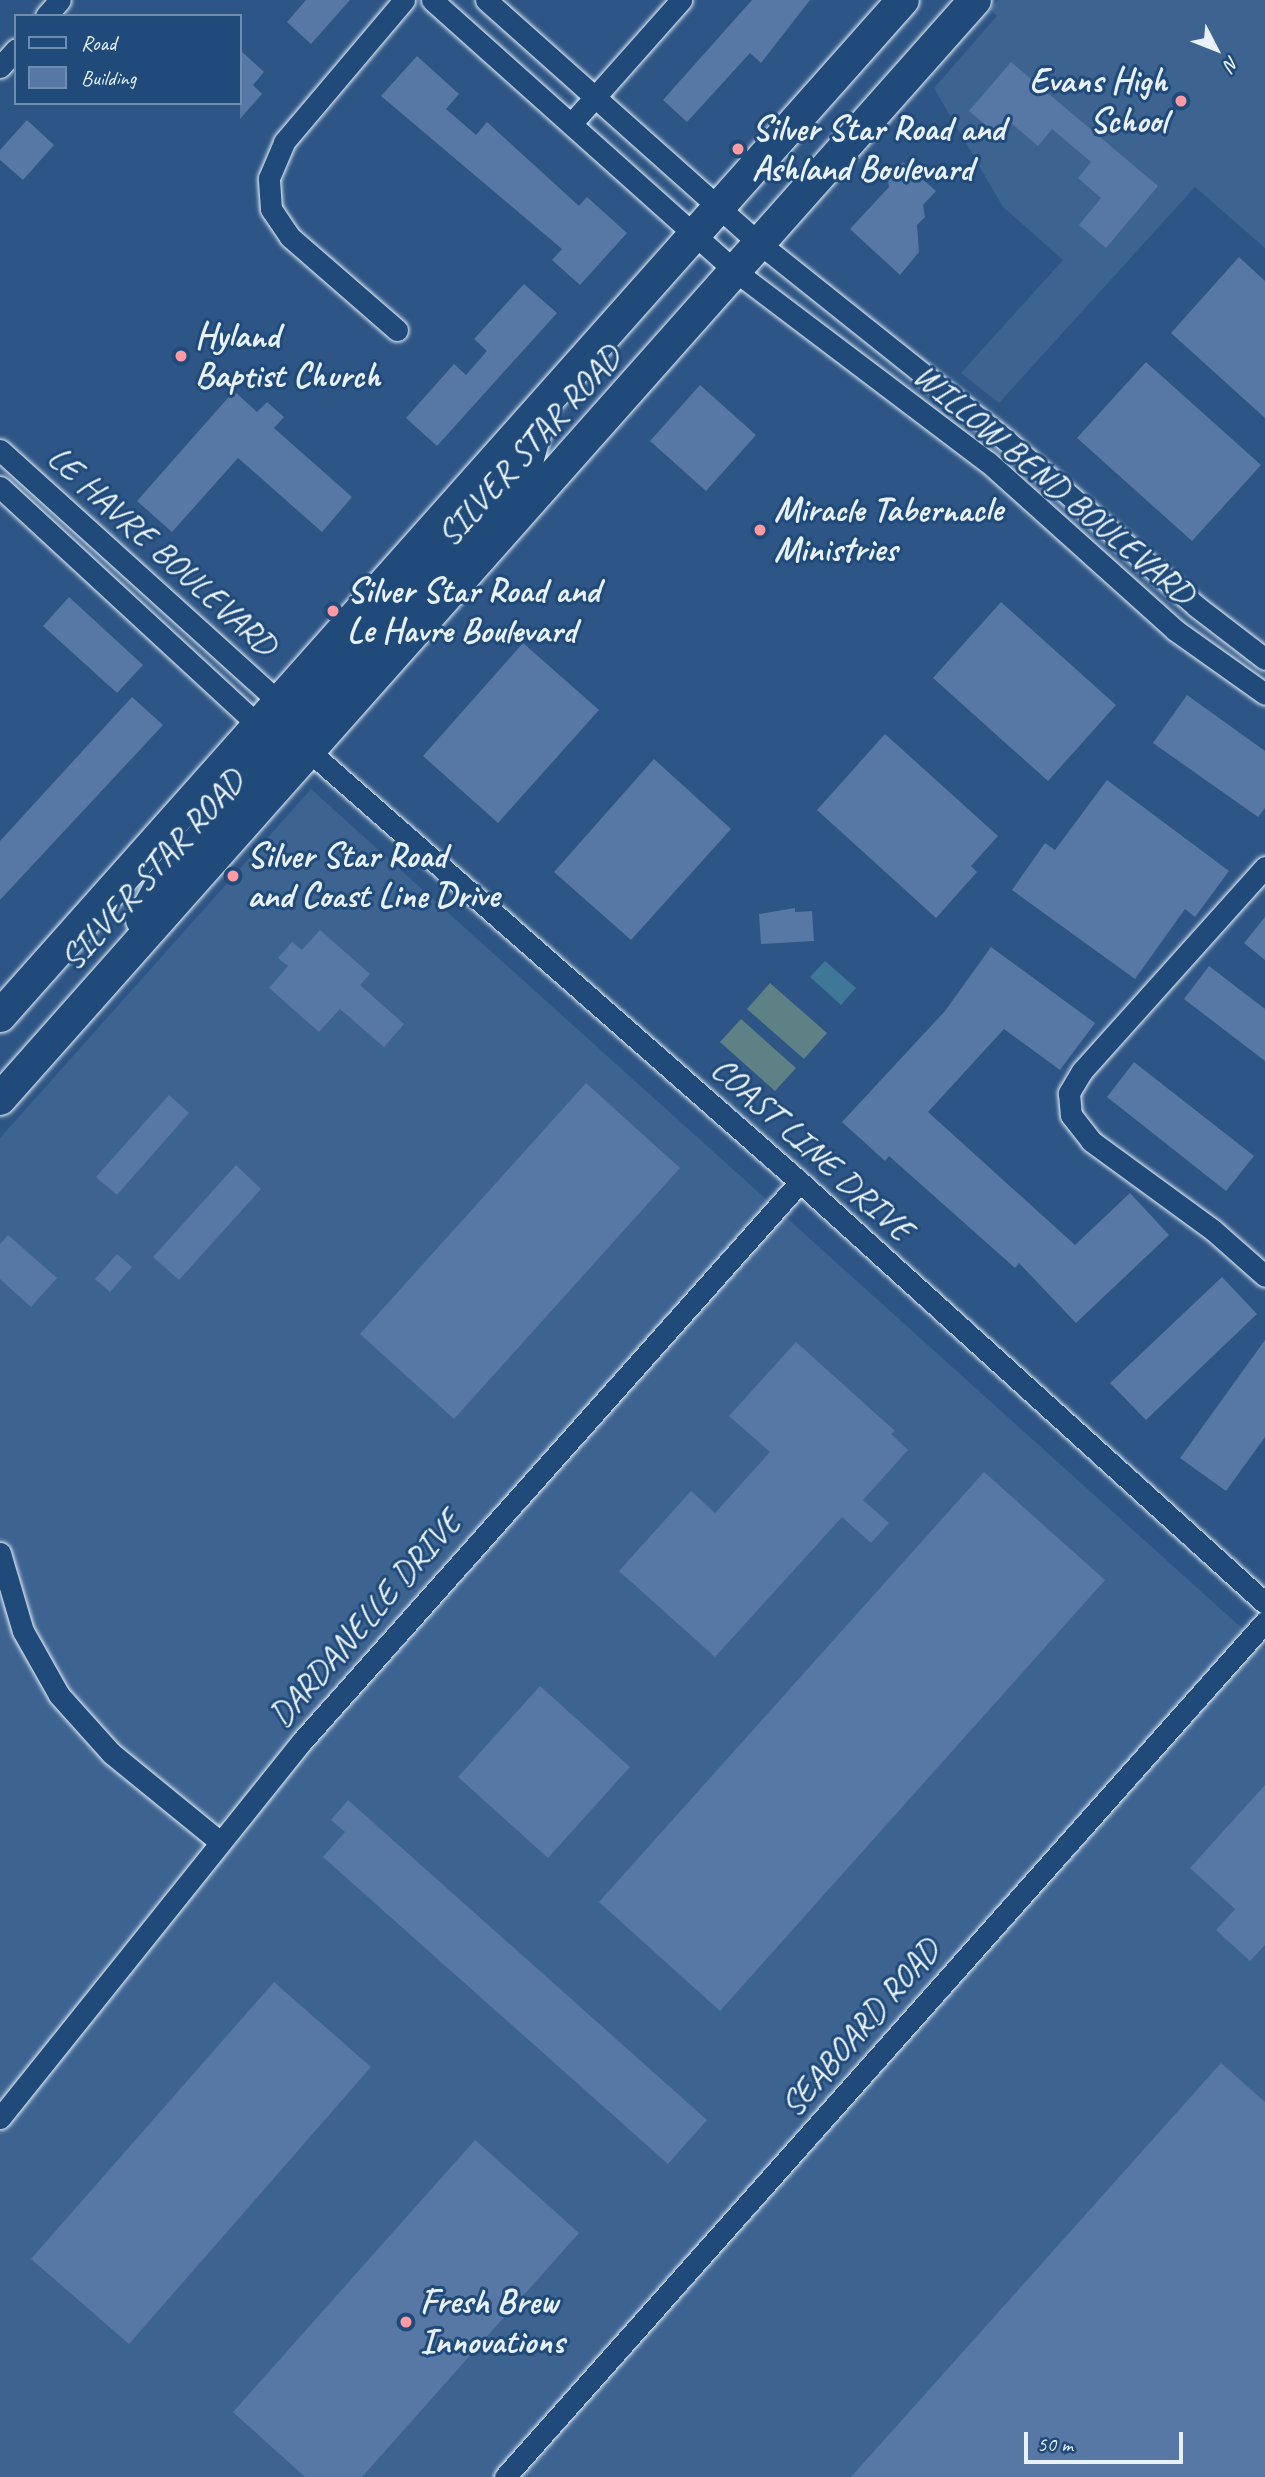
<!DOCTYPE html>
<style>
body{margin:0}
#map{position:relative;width:1265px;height:2477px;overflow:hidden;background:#2d5585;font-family:Caveat,sans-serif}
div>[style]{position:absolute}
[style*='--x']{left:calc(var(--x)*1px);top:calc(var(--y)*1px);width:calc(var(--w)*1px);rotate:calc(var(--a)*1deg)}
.built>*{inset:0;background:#3d6391}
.green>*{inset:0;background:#5e8185}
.water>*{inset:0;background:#3e7798}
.building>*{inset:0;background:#5778a5}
.roads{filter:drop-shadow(0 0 2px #e8f1f8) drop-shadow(0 0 2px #e8f1f8)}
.minor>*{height:21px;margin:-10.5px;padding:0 10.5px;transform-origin:10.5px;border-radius:10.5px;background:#1f4a7a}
.secondary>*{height:32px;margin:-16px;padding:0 16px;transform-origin:16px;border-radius:16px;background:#1f4a7a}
.dots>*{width:19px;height:19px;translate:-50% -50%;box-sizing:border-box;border:4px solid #1f4a7a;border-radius:50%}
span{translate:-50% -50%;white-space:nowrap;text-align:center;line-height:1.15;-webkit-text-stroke:6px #1f4a7a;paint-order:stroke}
.poi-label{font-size:35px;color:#e8f1f8;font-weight:700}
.right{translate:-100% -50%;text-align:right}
.left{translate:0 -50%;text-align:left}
.street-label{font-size:35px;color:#e8f1f8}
.legend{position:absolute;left:14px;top:14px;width:228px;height:91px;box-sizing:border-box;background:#1f4a7a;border:2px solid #6f8dac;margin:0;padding:9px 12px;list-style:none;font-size:21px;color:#e8f1f8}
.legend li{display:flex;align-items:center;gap:14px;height:35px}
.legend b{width:35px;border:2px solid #6f8dac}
.north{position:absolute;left:1181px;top:14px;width:70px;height:70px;-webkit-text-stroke:5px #1f4a7a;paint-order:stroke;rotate:132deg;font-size:19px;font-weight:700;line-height:28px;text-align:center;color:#e8f1f8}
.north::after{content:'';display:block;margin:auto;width:24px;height:32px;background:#e8f1f8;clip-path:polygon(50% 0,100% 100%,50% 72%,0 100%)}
.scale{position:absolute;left:1024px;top:2432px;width:159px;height:32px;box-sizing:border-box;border:4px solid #e8f1f8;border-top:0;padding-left:9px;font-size:21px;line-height:24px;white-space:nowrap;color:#e8f1f8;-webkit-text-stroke:5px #1f4a7a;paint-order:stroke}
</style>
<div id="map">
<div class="built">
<i style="clip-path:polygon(998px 0,1265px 0,1265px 248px,1195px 187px,999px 403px,961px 373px,1063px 260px,1003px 207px,934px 88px,997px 16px,990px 9px)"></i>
<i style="clip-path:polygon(311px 789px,1265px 1649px,1265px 2477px,0 2477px,0 1138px)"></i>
</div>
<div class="green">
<i style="clip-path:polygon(770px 983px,827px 1033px,804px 1059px,747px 1009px)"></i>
<i style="clip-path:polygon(741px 1019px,796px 1068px,775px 1091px,720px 1042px)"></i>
</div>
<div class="water">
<i style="clip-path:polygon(825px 961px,856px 988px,841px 1005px,810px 977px)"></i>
</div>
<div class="building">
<i style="clip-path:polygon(306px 0,350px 0,311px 44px,287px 22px)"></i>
<i style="clip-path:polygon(752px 0,810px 0,761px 63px,750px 53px,687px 122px,663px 100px)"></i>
<i style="clip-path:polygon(240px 50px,264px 72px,253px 85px,262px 94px,240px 119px)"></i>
<i style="clip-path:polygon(417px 56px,459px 94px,446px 109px,476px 135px,487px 122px,579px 206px,587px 197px,627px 233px,580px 285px,552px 260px,562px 249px,381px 96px)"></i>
<i style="clip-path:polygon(1011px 62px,1158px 186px,1106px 248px,1079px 225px,1101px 198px,1078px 178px,1091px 162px,1052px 129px,1038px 146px,1010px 122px,999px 136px,969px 111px)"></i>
<i style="clip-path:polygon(27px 120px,54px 145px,23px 180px,0 160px,0 150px)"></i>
<i style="clip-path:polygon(903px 162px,936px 191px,923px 205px,925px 217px,917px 225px,919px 252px,900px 275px,850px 229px,889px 187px,888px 180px)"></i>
<i style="clip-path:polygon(1239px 257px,1265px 281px,1265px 418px,1171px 333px)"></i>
<i style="clip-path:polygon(524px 284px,557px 313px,437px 446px,406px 418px,454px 364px,466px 375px,487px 351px,474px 339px)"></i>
<i style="clip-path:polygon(1146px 362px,1261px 465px,1192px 541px,1077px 438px)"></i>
<i style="clip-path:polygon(700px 385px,756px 435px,706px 491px,650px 441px)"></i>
<i style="clip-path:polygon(234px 391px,257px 412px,267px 402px,284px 417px,274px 428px,352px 497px,322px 532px,238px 458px,172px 532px,137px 501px)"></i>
<i style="clip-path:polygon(69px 597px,143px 665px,117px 693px,43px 626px)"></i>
<i style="clip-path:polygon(1001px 602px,1116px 705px,1048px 781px,933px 678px)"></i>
<i style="clip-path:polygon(523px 643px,599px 710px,498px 823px,423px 756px)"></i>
<i style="clip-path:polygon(1187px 695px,1265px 751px,1265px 808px,1258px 817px,1153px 743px)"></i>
<i style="clip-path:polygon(132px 697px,163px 725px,0 900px,0 841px)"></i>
<i style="clip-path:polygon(885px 734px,998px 836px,971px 866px,977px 872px,936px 918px,817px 810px)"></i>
<i style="clip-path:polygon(654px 759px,731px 829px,631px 940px,554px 872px)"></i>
<i style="clip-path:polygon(1107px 780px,1229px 871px,1195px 917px,1185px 909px,1135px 979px,1012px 890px,1045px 843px,1055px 850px)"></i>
<i style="clip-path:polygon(795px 908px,795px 912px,812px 911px,814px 941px,761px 944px,759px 914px)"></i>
<i style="clip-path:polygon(1265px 917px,1265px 960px,1244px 943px)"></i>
<i style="clip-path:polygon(320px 930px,370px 974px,360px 985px,404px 1024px,384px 1047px,340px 1009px,319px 1032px,269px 988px,288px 966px,278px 958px,292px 942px,302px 950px)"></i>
<i style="clip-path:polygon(991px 947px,1095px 1023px,1060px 1070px,1004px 1029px,928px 1112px,1075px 1245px,1130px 1193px,1169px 1235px,1076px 1323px,1019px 1263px,1015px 1268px,889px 1156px,885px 1161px,842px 1122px,945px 1011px)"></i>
<i style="clip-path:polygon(1209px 966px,1265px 1009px,1265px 1061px,1184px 999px)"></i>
<i style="clip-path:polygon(1134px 1062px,1254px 1156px,1226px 1191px,1107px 1097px)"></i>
<i style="clip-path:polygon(586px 1083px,680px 1168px,454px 1419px,360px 1334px)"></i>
<i style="clip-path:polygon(169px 1095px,189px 1113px,117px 1195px,96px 1177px)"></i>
<i style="clip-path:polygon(236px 1165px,261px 1189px,179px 1280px,153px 1257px)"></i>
<i style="clip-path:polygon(8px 1235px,57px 1278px,31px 1307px,0 1279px,0 1244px)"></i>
<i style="clip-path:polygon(117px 1254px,132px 1267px,110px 1292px,95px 1279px)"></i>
<i style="clip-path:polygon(1222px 1277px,1257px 1314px,1146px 1420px,1110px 1383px)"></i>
<i style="clip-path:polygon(1265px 1340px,1265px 1437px,1226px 1491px,1180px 1458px)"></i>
<i style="clip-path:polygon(796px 1342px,895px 1431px,891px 1434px,908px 1450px,863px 1500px,889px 1523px,871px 1543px,842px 1517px,715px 1657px,619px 1571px,691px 1491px,715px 1513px,770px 1452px,729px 1416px)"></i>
<i style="clip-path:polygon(984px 1472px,1105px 1580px,720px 2011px,599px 1902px)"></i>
<i style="clip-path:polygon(540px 1686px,630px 1767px,548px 1858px,458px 1777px)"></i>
<i style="clip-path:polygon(1265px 1785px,1265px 1945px,1250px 1961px,1216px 1930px,1235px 1909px,1190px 1868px)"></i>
<i style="clip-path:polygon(348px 1800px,707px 2120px,668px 2164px,323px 1857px,345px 1832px,331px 1820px)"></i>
<i style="clip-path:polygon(274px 1982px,371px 2067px,129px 2344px,31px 2259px)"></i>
<i style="clip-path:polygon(1221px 2063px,1265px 2102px,1265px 2477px,851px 2477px)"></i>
<i style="clip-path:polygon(475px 2140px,579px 2233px,362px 2477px,305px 2477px,233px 2412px)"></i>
</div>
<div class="roads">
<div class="minor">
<i style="--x:432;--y:0;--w:407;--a:41.8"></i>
<i style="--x:735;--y:271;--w:317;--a:37.1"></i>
<i style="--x:988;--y:462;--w:251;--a:41.9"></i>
<i style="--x:1175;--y:630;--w:110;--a:35.4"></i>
<i style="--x:486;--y:0;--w:365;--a:41.7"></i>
<i style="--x:759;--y:243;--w:317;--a:38.6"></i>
<i style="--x:1007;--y:441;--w:251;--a:41.1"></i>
<i style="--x:1196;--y:606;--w:87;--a:37.5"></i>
<i style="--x:46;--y:16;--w:21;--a:-49"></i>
<i style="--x:0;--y:67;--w:24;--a:-48"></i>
<i style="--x:571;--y:124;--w:166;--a:-48.4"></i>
<i style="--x:397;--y:330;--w:142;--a:-139"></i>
<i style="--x:290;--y:237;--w:34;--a:-124"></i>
<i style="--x:271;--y:209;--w:31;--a:-94"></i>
<i style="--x:269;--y:178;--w:39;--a:-67"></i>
<i style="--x:284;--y:142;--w:186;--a:-49.8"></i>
<i style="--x:0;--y:450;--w:376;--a:42.1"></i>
<i style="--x:0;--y:487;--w:351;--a:42.7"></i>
<i style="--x:309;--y:751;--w:653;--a:41.28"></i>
<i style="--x:800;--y:1182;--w:627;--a:42.16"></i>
<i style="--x:1265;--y:867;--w:274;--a:131.9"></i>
<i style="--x:1082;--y:1071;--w:26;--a:121"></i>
<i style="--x:1069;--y:1093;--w:22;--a:85"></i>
<i style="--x:1071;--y:1115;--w:33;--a:52"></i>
<i style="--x:1091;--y:1141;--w:151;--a:36.1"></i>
<i style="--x:1213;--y:1230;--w:69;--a:41.5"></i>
<i style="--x:0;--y:1553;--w:81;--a:73.6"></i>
<i style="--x:23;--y:1631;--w:73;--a:60.6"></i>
<i style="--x:59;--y:1695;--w:78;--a:48.1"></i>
<i style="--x:111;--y:1753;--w:139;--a:39.2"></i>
<i style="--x:0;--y:2118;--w:484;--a:-51.3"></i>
<i style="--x:303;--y:1740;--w:747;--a:-48.31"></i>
<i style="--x:505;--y:2477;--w:1144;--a:-48.37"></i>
</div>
<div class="secondary">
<i style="--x:309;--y:751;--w:22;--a:-103"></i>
<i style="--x:304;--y:730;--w:19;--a:-78"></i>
<i style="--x:308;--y:711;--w:27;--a:-57"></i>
<i style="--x:323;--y:688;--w:308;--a:-48.3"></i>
<i style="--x:528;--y:458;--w:47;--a:-73.9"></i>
<i style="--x:142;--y:920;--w:43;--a:-61.1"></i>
<i style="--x:163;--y:882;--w:172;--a:-49"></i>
<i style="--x:276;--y:752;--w:50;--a:-86.6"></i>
<i style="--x:0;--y:1016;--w:1359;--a:-48.37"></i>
<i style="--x:0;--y:1099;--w:1469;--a:-48.42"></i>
</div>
</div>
<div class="dots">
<i style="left:1181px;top:101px;background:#ff9aa2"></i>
<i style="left:738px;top:149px;background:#ff9aa2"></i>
<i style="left:181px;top:356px;background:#ff9aa2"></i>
<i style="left:760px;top:530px;background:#ff9aa2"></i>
<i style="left:333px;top:611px;background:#ff9aa2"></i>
<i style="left:233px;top:876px;background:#ff9aa2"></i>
<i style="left:406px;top:2322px;background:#ff9aa2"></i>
</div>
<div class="poi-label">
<span class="right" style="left:1167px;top:101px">Evans High<br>School</span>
<span class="left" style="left:752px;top:149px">Silver Star Road and<br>Ashland Boulevard</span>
<span class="left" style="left:195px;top:356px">Hyland<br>Baptist Church</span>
<span class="left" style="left:774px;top:530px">Miracle Tabernacle<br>Ministries</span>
<span class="left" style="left:347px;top:611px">Silver Star Road and<br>Le Havre Boulevard</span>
<span class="left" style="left:247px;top:876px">Silver Star Road<br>and Coast Line Drive</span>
<span class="left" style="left:420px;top:2322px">Fresh Brew<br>Innovations</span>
</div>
<div class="street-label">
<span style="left:529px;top:446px;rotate:-48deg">SILVER STAR ROAD</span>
<span style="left:1054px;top:484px;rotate:40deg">WILLOW BEND BOULEVARD</span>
<span style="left:162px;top:551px;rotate:42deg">LE HAVRE BOULEVARD</span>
<span style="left:152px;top:870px;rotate:-48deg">SILVER STAR ROAD</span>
<span style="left:812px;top:1149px;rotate:42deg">COAST LINE DRIVE</span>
<span style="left:365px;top:1619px;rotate:-49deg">DARDANELLE DRIVE</span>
<span style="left:860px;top:2028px;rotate:-49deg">SEABOARD ROAD</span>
</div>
<ul class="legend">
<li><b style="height:9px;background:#1f4a7a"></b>Road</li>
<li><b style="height:19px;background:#5778a5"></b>Building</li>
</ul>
<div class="north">N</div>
<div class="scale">50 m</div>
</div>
